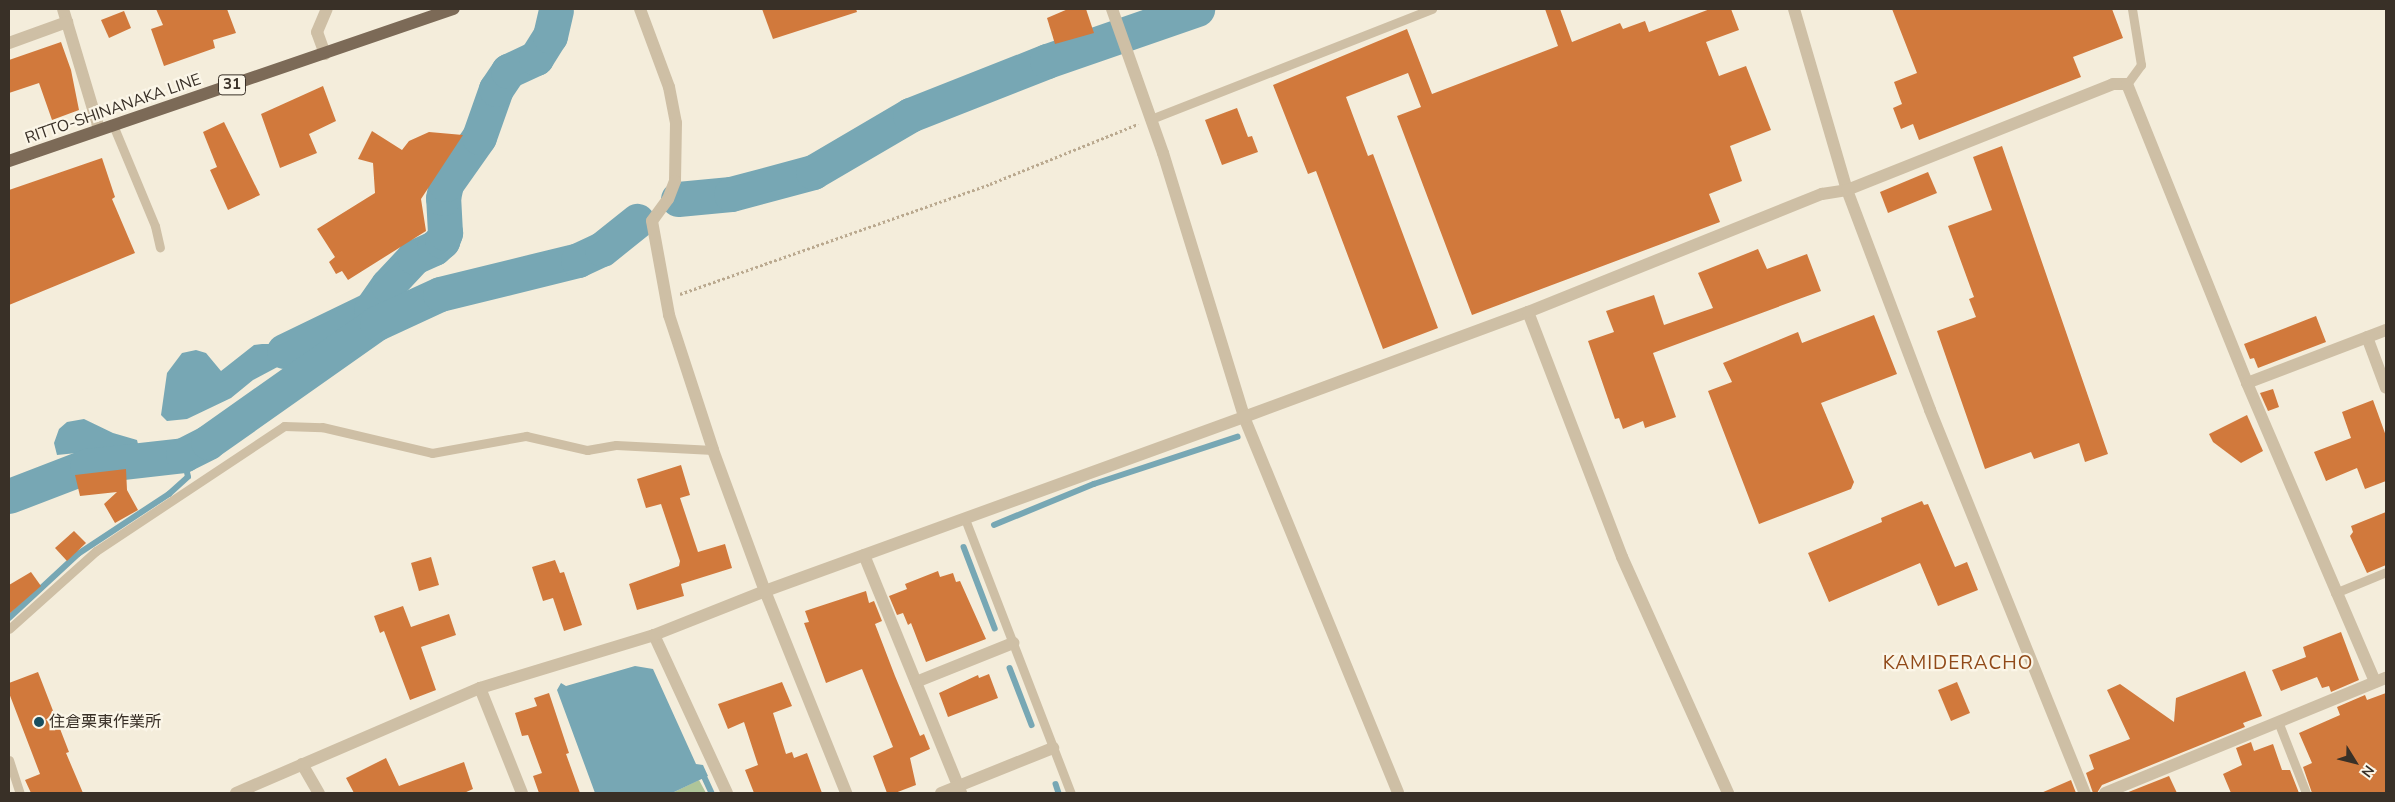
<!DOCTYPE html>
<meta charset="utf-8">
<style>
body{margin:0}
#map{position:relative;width:2395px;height:802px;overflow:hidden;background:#f4eddb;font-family:"Nunito Sans","Noto Sans JP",sans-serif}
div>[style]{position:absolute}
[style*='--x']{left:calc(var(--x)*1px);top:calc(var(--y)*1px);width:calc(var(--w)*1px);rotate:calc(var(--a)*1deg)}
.green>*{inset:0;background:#afc599}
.water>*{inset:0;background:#77a7b4}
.stream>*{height:5.5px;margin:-2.75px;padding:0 2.75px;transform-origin:2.75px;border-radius:2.75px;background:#77a7b4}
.river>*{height:35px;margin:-17.5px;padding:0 17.5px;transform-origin:17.5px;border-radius:17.5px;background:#77a7b4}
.building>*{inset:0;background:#d1793c}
.path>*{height:3px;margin-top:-1.5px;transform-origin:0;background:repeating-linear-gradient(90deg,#baa98f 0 2.5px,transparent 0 5px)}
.lane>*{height:9px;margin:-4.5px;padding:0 4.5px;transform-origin:4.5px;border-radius:4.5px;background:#cebfa5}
.street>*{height:12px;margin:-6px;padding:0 6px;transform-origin:6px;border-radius:6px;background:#cebfa5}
.primary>*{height:12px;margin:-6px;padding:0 6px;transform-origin:6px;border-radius:6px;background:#7c6a57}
.dots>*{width:14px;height:14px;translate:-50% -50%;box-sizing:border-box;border:2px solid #fbf6e8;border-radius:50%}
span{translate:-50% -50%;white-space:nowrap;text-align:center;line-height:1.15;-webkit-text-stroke:4.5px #fbf6e8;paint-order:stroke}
.shield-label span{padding:1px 4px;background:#fbf6e8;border:1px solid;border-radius:4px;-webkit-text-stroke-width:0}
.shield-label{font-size:15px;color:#393027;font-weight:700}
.street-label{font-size:16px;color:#393027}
.poi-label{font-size:16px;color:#393027}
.left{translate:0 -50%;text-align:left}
.quarter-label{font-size:19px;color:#904918;letter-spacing:1px}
.frame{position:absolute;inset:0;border:10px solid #393027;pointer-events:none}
.north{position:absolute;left:2330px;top:737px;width:50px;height:50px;-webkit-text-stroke:4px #fbf6e8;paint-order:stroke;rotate:126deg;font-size:14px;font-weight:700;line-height:20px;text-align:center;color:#393027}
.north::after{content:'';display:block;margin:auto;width:18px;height:22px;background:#393027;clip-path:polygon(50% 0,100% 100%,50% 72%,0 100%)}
</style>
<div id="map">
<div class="green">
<i style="clip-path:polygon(699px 780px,706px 793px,672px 793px)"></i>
</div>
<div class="water">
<i style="clip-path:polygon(262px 344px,282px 344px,285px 363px,253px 380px,231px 398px,187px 419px,167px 421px,161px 415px,167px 373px,182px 353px,196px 350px,206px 353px,221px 371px,254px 345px)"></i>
<i style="clip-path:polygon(84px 419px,113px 433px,137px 440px,138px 444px,136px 447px,57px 455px,54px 443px,59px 429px,67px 422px)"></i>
<i style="clip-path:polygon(635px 666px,653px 669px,696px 764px,703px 765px,708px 776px,672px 793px,595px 793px,557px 690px,561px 683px,566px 686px)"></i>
</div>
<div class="stream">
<i style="--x:994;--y:525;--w:108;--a:-22.3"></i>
<i style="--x:1094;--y:484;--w:151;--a:-18.2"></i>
<i style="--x:964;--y:547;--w:87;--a:69.1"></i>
<i style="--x:9;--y:618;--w:94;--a:-42.8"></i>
<i style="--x:78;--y:554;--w:109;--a:-33.4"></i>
<i style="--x:169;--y:494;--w:25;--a:-42"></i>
<i style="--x:188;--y:477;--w:23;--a:-103"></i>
<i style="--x:1010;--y:668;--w:61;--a:68.9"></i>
<i style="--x:705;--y:778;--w:17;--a:65"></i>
<i style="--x:1056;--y:784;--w:9;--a:72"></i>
</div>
<div class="river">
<i style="--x:678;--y:199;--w:53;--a:-5.4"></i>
<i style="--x:731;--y:194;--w:85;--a:-15"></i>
<i style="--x:813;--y:172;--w:113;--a:-30.4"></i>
<i style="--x:910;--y:115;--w:147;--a:-21.5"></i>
<i style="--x:1047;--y:61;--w:159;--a:-19.1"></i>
<i style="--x:284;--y:351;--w:97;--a:-25.8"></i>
<i style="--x:371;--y:309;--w:29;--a:-55"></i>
<i style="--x:388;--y:285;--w:38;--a:-47"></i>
<i style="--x:414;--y:257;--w:22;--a:-24"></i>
<i style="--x:434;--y:248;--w:11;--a:-41"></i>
<i style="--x:442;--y:241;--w:9;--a:-69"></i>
<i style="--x:445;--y:233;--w:35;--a:-93"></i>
<i style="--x:443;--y:198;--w:14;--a:-78"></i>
<i style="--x:446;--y:184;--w:57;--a:-54.9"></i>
<i style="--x:479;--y:137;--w:51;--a:-70.5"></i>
<i style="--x:496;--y:89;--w:22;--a:-56"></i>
<i style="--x:508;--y:71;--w:31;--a:-25"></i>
<i style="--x:536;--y:58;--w:26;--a:-58"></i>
<i style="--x:550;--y:36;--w:26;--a:-77"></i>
<i style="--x:9;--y:496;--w:84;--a:-21"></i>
<i style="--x:87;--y:466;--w:97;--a:-6.5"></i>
<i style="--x:183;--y:455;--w:28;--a:-27"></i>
<i style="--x:208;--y:442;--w:207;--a:-35.2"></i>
<i style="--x:377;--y:323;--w:69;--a:-24.7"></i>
<i style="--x:440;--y:294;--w:142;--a:-13.8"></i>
<i style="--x:578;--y:260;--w:26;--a:-25"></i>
<i style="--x:602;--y:249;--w:45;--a:-38.7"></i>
</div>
<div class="building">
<i style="clip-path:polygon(156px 9px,227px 9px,236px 33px,213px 40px,215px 48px,164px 66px,151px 29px,163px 25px)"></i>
<i style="clip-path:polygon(762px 9px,856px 9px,857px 12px,773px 39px)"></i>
<i style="clip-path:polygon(1068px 9px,1086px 9px,1094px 33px,1055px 44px,1047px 18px)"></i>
<i style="clip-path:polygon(1545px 9px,1560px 9px,1572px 42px,1620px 23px,1623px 29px,1645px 21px,1649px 32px,1710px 9px,1731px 9px,1739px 30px,1706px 42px,1719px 76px,1746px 66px,1771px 130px,1730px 146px,1742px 181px,1709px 194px,1720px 222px,1472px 315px,1397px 116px,1421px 107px,1408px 73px,1346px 97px,1368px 156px,1373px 154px,1438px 328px,1383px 349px,1316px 171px,1308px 174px,1273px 85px,1407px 29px,1432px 94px,1558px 46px)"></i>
<i style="clip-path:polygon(1892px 9px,2112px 9px,2123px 38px,2073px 57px,2081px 77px,1919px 140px,1913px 124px,1901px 129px,1893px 108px,1902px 104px,1894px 82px,1917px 73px)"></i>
<i style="clip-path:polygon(124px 11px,131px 28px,109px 38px,101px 20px)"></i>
<i style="clip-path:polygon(61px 42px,71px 70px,79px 110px,52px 120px,39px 83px,9px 93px,9px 60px)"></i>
<i style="clip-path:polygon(323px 86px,336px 121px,309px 134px,317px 153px,280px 168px,261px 114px)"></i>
<i style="clip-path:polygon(1237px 108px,1248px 137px,1252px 136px,1258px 152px,1222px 165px,1205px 120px)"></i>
<i style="clip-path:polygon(224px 122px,260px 195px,228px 210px,210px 170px,217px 167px,203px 132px)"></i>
<i style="clip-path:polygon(372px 131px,402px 150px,409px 141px,429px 132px,463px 135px,421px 199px,426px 231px,348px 280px,342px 271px,336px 274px,329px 262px,335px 257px,317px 229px,375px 193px,373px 163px,358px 159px)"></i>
<i style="clip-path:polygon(2002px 146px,2108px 454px,2085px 462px,2079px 443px,2034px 459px,2031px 452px,1985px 469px,1937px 331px,1976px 317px,1969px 299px,1974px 297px,1948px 226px,1992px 210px,1973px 157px)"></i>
<i style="clip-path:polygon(102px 158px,115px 197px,112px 199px,135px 253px,9px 305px,9px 190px)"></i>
<i style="clip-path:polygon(1928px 172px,1937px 193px,1888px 213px,1880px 192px)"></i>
<i style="clip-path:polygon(1758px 249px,1767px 269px,1807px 254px,1821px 291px,1653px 353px,1676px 417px,1645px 428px,1643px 421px,1623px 429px,1619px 418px,1615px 419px,1588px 341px,1614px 332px,1606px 311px,1654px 295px,1664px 325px,1713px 308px,1698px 273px)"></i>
<i style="clip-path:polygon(1874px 315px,1897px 374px,1821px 403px,1854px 482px,1851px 489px,1759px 524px,1708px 391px,1732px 382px,1723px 363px,1798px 332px,1802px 343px)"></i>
<i style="clip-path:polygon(2316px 316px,2326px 342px,2258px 368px,2254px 358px,2250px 359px,2244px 344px)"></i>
<i style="clip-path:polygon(2273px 389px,2279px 407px,2268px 411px,2260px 393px)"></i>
<i style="clip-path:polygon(2373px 400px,2386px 436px,2386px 481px,2365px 489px,2357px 468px,2326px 481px,2314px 452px,2351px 438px,2342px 412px)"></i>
<i style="clip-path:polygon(2247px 415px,2263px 451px,2241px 463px,2213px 442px,2209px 434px)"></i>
<i style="clip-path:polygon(681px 465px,690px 495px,680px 498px,698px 552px,725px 544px,732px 568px,681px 584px,684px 596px,637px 610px,629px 584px,679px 566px,680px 561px,661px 504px,646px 508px,637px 479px)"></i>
<i style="clip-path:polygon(126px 469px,127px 490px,138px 510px,115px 523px,104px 504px,117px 492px,80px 496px,75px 475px)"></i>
<i style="clip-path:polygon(1922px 501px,1924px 505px,1928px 504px,1955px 567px,1967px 562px,1978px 590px,1938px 606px,1920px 563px,1829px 602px,1808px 553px,1882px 522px,1881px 518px)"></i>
<i style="clip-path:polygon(2386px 512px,2386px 565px,2367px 573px,2350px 536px,2353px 532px,2351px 526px)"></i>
<i style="clip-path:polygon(74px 531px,86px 543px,67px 561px,55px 548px)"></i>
<i style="clip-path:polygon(431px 557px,439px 585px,419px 591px,411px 563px)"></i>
<i style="clip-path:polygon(555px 560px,560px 573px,564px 572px,582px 625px,564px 631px,553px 598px,543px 601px,532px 567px)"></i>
<i style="clip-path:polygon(938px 571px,940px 577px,953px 573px,956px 582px,960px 581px,986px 639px,926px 662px,911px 623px,908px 625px,903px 613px,897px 615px,889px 596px,907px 589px,905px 584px)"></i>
<i style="clip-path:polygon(31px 572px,41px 586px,9px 614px,9px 585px)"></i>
<i style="clip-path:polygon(866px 591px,869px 603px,874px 601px,882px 621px,875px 624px,895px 676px,920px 736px,924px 734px,930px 749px,910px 758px,916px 785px,895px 793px,887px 793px,873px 756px,893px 747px,862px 669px,826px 683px,804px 623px,809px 622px,805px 611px)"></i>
<i style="clip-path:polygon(403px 606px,411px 627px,449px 614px,456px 635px,421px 647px,436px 690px,410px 700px,384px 631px,380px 633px,374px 616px)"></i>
<i style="clip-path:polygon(2341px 632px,2359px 680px,2331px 692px,2329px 686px,2322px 688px,2317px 677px,2281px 691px,2272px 670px,2306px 657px,2303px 647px)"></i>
<i style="clip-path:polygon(2245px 671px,2262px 716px,2243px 723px,2245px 727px,2102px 785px,2097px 793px,2093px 793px,2086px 773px,2094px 769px,2089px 755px,2130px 739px,2107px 690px,2120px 684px,2174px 722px,2176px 698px)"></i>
<i style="clip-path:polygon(38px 672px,69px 752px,66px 753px,83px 793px,31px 793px,25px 780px,40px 774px,9px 693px,9px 683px)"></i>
<i style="clip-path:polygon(989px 674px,998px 698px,948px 717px,939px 693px,978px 675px,979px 678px)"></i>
<i style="clip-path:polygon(782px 682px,792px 706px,773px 713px,786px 754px,792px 752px,794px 758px,807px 753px,822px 793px,754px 793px,745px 770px,758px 765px,744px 722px,728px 729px,718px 704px)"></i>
<i style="clip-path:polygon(1957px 682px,1970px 713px,1951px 721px,1938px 690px)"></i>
<i style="clip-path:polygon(549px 693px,569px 753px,566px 754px,580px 793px,539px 793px,533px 776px,542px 773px,528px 735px,522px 736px,515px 713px,537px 706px,534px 698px)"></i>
<i style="clip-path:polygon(2386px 693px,2386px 793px,2312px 793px,2303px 767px,2312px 763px,2299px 733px,2340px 715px,2337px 707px,2365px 695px,2367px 700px)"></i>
<i style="clip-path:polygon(2251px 742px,2254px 751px,2273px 744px,2282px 770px,2290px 770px,2299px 793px,2231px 793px,2223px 774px,2242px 765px,2236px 748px)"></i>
<i style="clip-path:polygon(386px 758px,399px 786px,464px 762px,473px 789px,464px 793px,354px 793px,346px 778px)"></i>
<i style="clip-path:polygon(2169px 776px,2177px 793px,2126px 793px)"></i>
<i style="clip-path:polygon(2071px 780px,2076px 793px,2041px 793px)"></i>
</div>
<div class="path">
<i style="--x:680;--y:294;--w:329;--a:-19.5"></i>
<i style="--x:990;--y:184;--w:160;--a:-22.1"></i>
</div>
<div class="lane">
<i style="--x:2127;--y:84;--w:24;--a:-54"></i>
<i style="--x:2141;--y:65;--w:57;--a:-99.1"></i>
<i style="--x:1151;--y:119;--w:302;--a:-21.4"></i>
<i style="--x:113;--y:125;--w:109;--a:67.4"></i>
<i style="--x:155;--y:226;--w:22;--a:77"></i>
<i style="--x:965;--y:519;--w:294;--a:68.9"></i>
<i style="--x:2335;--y:593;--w:55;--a:-22.4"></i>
<i style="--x:9;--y:629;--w:117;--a:-41.9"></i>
<i style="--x:96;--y:551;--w:226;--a:-33.6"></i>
<i style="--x:284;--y:426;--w:38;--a:2"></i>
<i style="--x:322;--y:427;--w:113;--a:13.3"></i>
<i style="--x:432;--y:453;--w:96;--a:-10.3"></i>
<i style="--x:526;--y:436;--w:63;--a:12.9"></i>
<i style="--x:587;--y:450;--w:29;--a:-10"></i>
<i style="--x:616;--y:445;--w:97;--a:3"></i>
<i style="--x:2279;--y:724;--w:74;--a:68.6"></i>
<i style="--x:9;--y:760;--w:35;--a:72"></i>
</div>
<div class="street">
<i style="--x:63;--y:9;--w:125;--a:73.3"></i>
<i style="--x:640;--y:9;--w:83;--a:69.6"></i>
<i style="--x:669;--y:87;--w:37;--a:79"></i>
<i style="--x:676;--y:123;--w:58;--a:91"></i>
<i style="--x:675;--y:181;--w:19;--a:111"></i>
<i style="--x:668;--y:199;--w:27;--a:126"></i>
<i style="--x:652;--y:221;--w:96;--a:79.7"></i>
<i style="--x:669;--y:315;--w:142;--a:71.9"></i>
<i style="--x:713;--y:450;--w:150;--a:69.8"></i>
<i style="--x:765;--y:591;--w:218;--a:68.1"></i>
<i style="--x:1112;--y:9;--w:153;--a:70.5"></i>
<i style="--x:1163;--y:153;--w:276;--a:72.9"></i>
<i style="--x:1244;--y:417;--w:406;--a:67.7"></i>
<i style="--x:1794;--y:9;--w:189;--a:73.7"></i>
<i style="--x:1847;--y:190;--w:235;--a:69.3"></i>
<i style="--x:1930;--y:410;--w:413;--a:68"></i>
<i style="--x:9;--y:43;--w:62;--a:-19.9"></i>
<i style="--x:325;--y:54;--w:23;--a:-110"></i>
<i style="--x:317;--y:32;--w:25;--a:-67"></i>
<i style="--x:1528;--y:312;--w:262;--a:69"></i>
<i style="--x:1622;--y:557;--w:259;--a:65.8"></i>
<i style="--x:2367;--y:337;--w:54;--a:69.6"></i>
<i style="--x:2247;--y:383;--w:149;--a:-20.9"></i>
<i style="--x:864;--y:555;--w:257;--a:67.8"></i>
<i style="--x:654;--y:635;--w:174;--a:65.2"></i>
<i style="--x:916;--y:682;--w:105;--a:-21.9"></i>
<i style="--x:480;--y:688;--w:113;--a:68.2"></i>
<i style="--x:302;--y:764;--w:34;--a:60"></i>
<i style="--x:236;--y:793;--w:266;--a:-23.3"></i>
<i style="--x:480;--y:688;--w:182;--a:-16.9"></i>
<i style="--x:654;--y:635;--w:119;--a:-21.6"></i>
<i style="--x:765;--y:591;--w:510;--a:-19.96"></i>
<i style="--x:1244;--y:417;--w:303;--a:-20.3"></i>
<i style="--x:1528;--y:312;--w:317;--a:-21.9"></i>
<i style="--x:1822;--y:194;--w:25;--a:-9"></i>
<i style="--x:1847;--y:190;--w:286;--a:-21.7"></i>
<i style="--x:2113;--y:84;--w:14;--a:0"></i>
<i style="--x:2127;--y:84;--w:322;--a:68.1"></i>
<i style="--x:2247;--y:383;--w:325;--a:66.8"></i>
<i style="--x:941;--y:793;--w:121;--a:-21.9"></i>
<i style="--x:2105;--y:793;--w:304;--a:-22.3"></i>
</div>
<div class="primary">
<i style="--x:9;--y:161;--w:470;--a:-18.9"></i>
</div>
<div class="dots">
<i style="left:39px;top:722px;background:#184e5f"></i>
</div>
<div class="shield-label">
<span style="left:232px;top:85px">31</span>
</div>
<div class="street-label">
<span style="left:113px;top:109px;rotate:-19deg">RITTO-SHINANAKA LINE</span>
</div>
<div class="poi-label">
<span class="left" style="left:49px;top:722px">住倉栗東作業所</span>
</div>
<div class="quarter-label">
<span style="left:1958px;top:664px">KAMIDERACHO</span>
</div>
<div class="frame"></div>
<div class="north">N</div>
</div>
